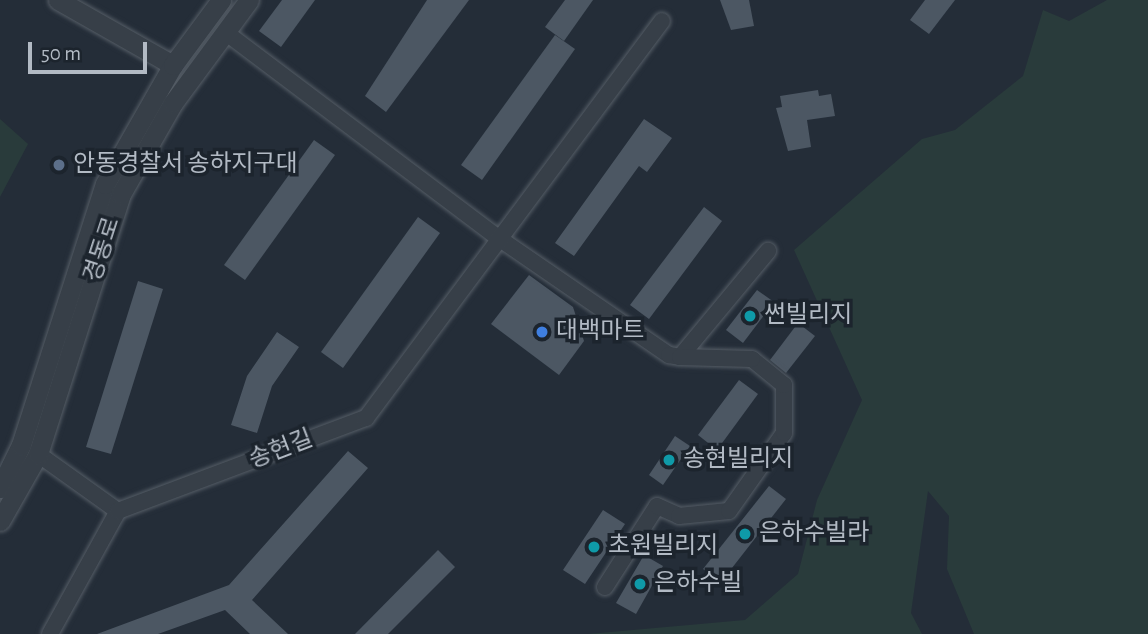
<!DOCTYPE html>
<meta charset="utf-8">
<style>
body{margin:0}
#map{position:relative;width:1148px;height:634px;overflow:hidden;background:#242d38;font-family:"Alegreya Sans","Noto Sans KR",sans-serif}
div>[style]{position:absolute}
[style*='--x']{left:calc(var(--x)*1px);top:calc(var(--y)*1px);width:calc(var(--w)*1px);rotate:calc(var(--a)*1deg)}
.green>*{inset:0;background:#293b3b}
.building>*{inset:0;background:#4c5763}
.roads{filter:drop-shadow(0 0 2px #555d66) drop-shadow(0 0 2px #555d66)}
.minor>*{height:16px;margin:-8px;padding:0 8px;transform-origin:8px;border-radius:8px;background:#373f48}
.tertiary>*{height:19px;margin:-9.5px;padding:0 9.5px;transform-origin:9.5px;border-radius:9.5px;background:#373f48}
.dots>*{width:19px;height:19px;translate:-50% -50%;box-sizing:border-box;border:4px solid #1c242d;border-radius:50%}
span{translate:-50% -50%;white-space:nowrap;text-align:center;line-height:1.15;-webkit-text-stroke:7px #1c242d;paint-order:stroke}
.poi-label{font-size:24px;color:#b2bac4}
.left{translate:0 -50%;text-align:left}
.street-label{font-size:24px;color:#b2bac4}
.scale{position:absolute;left:28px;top:42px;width:119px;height:32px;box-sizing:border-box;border:4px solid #b2bac4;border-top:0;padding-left:9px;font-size:21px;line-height:24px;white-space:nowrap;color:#b2bac4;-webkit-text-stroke:5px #1c242d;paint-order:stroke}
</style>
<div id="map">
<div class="green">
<i style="clip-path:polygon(1107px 0,1148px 0,1148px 634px,974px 634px,947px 569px,949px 516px,928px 491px,911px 613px,922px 634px,588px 634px,745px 620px,798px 574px,817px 500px,862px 400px,794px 250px,922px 139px,955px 130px,1023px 76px,1043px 10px,1069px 21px)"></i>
<i style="clip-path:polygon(0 119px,28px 144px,0 197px)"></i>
</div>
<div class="building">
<i style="clip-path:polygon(282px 0,315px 0,281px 47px,259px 31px)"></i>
<i style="clip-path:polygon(427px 0,469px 0,386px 112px,365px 96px)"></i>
<i style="clip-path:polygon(565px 0,593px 0,564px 41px,545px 27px)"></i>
<i style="clip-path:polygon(720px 0,749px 0,754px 26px,731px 30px)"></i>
<i style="clip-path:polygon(925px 0,955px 0,929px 34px,910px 20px)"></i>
<i style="clip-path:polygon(555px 35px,575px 49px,482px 180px,461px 165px)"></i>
<i style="clip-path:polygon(818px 90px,819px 96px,831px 94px,835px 116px,807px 120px,811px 147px,788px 151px,776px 108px,782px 107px,780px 96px)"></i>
<i style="clip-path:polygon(644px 119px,672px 138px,647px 172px,639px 166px,574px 256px,555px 243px)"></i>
<i style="clip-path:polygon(314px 140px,335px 155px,245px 280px,224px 265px)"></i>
<i style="clip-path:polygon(704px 207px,722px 221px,649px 319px,630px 305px)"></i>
<i style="clip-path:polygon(418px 217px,440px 233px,343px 368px,321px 352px)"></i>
<i style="clip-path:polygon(529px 275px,573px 307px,584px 341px,559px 375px,491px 324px)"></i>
<i style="clip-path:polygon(138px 281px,163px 289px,111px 454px,86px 447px)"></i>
<i style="clip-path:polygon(757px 290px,774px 302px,743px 343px,726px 330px)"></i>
<i style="clip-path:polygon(798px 323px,815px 336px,786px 373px,770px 360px)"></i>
<i style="clip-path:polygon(277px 332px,299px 347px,272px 386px,257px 433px,231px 425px,247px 376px)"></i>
<i style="clip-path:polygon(739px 380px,758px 394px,717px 450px,698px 435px)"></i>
<i style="clip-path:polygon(675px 436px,690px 446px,663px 485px,649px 475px)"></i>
<i style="clip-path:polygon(348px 451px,368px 468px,252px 600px,288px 634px,250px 634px,225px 610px,158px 634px,97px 634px,229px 585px)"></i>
<i style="clip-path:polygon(769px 486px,786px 499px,721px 582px,703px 569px)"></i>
<i style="clip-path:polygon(603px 510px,625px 524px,585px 584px,563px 570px)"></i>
<i style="clip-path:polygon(438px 550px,455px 567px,388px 634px,355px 634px)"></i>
<i style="clip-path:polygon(644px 555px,663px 566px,636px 614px,616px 603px)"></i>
</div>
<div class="roads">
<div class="minor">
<i style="--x:225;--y:32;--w:344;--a:37"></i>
<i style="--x:500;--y:239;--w:205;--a:34.5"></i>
<i style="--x:669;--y:355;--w:11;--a:10"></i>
<i style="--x:680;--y:357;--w:138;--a:-50.3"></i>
<i style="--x:38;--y:454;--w:98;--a:35.5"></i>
<i style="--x:605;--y:587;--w:96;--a:-57.3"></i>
<i style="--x:657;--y:506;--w:24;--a:24"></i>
<i style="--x:679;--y:516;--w:50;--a:-5.7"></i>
<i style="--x:729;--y:511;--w:95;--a:-54.8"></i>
<i style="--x:784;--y:433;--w:48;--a:-90"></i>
<i style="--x:784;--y:385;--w:41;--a:-140.9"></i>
<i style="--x:752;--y:359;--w:72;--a:-178.4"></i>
<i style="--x:50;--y:634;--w:141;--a:-61.1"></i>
<i style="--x:118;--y:511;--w:265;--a:-20.6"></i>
<i style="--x:366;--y:418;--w:495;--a:-53.3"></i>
</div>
<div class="tertiary">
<i style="--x:58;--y:0;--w:132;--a:29.5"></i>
<i style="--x:0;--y:488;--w:48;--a:-64"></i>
<i style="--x:21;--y:445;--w:274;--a:-72.2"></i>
<i style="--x:105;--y:184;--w:137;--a:-60.3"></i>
<i style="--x:173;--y:65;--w:81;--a:-53.6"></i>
<i style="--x:0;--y:521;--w:77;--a:-60.4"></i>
<i style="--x:38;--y:454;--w:273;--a:-72.3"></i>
<i style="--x:121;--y:194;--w:105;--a:-60.3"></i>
<i style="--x:173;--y:103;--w:128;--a:-53.6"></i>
</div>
</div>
<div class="dots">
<i style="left:59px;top:165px;background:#5c6f8a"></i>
<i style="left:750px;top:316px;background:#0f9aa8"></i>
<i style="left:542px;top:332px;background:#3f7fe0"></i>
<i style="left:669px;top:460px;background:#0f9aa8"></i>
<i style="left:745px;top:534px;background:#0f9aa8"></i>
<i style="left:594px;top:547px;background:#0f9aa8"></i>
<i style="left:640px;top:584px;background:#0f9aa8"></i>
</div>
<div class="poi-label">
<span class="left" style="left:73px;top:165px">안동경찰서 송하지구대</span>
<span class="left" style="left:764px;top:316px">썬빌리지</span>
<span class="left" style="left:556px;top:332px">대백마트</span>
<span class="left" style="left:683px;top:460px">송현빌리지</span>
<span class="left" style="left:759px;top:534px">은하수빌라</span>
<span class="left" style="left:608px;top:547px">초원빌리지</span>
<span class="left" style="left:654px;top:584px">은하수빌</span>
</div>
<div class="street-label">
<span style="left:103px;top:250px;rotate:-72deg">경동로</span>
<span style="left:281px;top:450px;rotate:-21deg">송현길</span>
</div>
<div class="scale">50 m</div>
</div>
